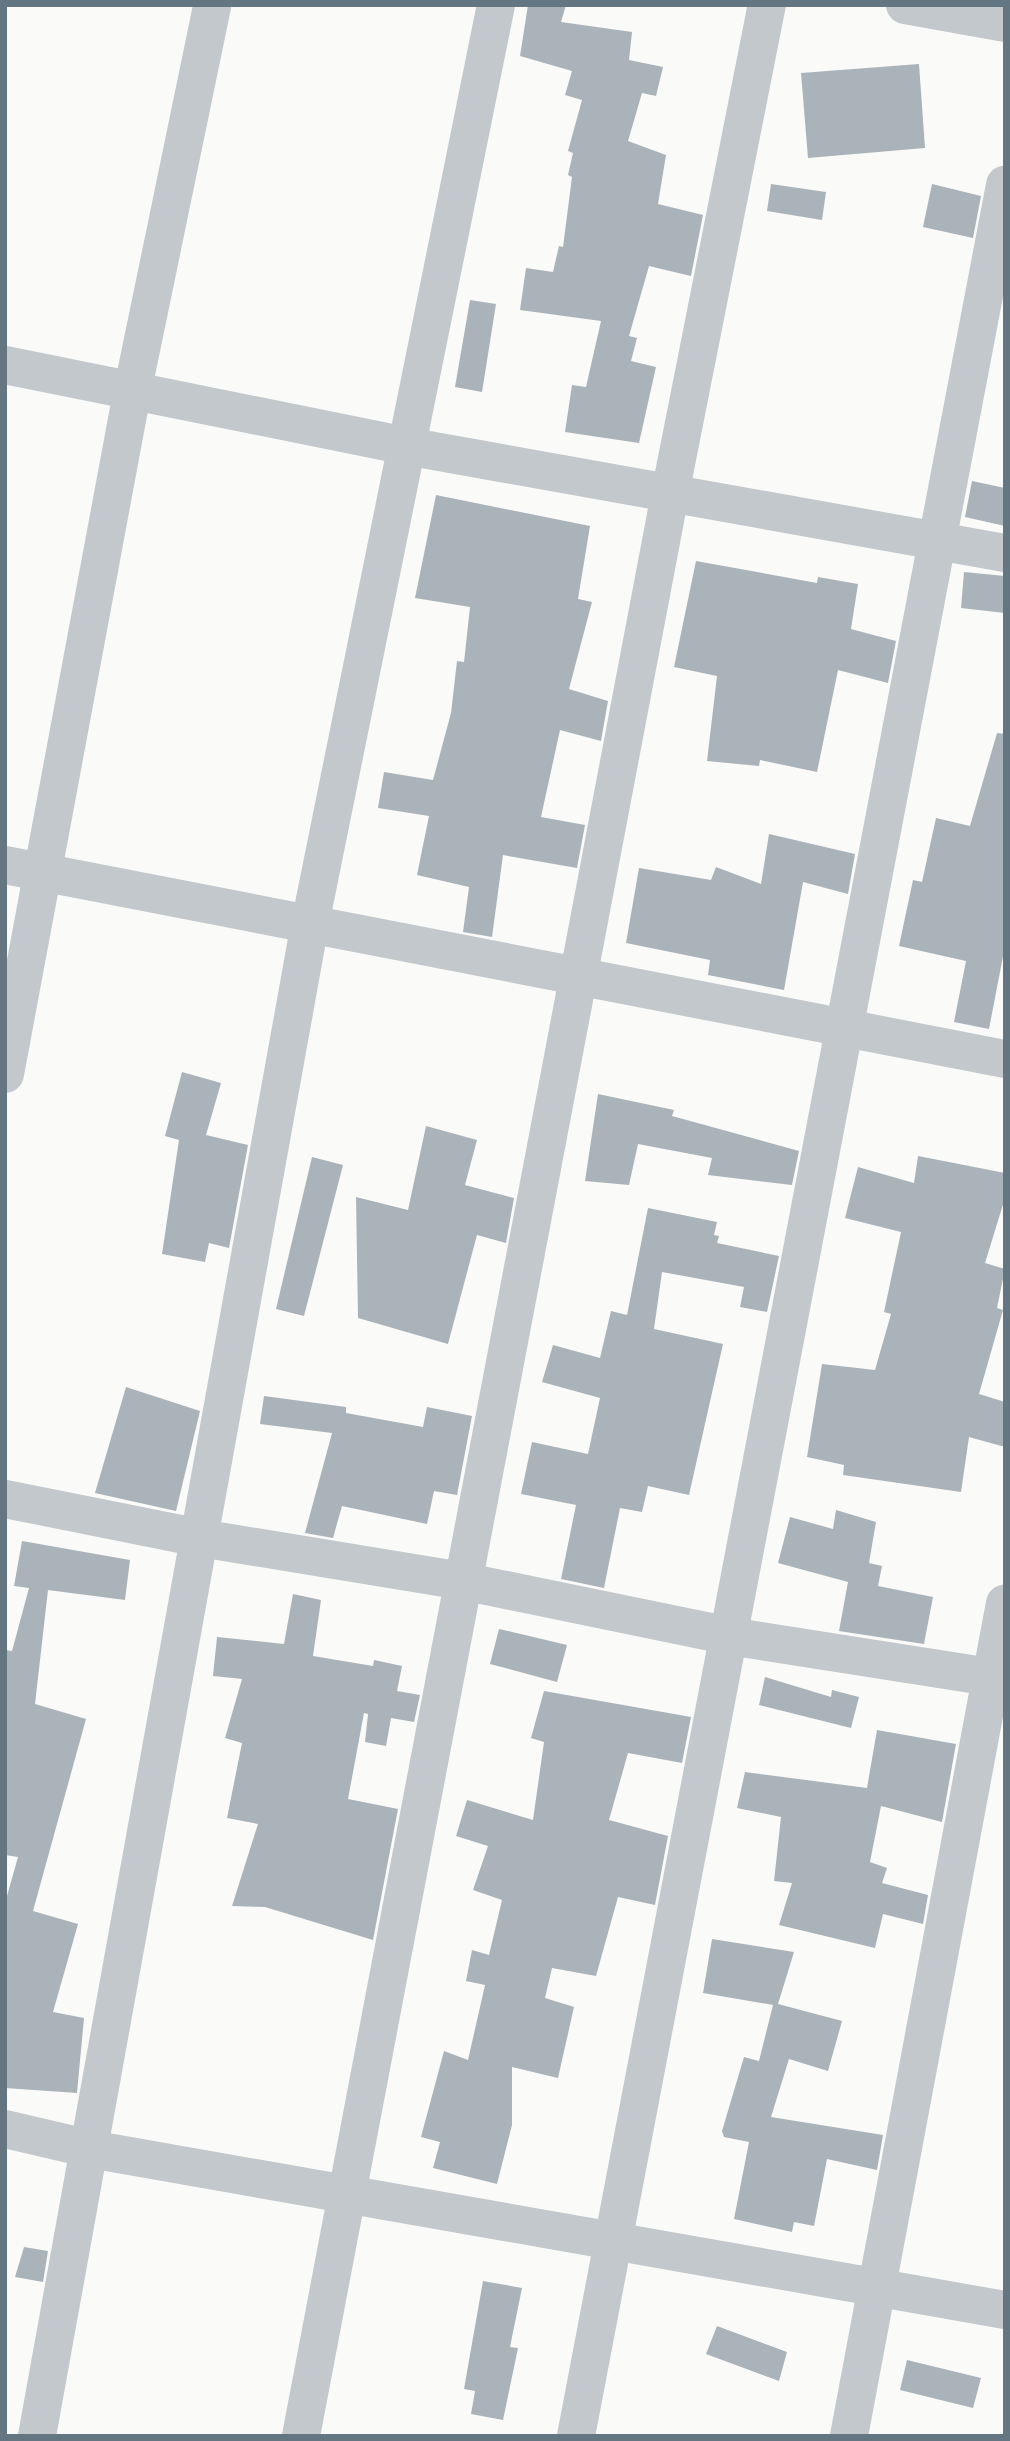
<!DOCTYPE html>
<style>
body{margin:0}
#map{position:relative;width:1010px;height:2441px;overflow:hidden;background:#fafaf8;font-family:Ubuntu,sans-serif}
div>[style]{position:absolute}
[style*='--x']{left:calc(var(--x)*1px);top:calc(var(--y)*1px);width:calc(var(--w)*1px);rotate:calc(var(--a)*1deg)}
.building>*{inset:0;background:#aab3b9}
.minor>*{height:38px;margin:-19px;padding:0 19px;transform-origin:19px;border-radius:19px;background:#c3c8cc}
span{translate:-50% -50%;white-space:nowrap;text-align:center;line-height:1.15;-webkit-text-stroke:7px #fff;paint-order:stroke}
.frame{position:absolute;inset:0;border:7px solid #657683;pointer-events:none}
</style>
<div id="map">
<div class="building">
<i style="clip-path:polygon(528px 5px,566px 5px,561px 22px,632px 32px,629px 60px,663px 67px,656px 96px,642px 93px,628px 141px,666px 155px,658px 204px,703px 215px,691px 276px,649px 266px,629px 336px,637px 338px,631px 361px,656px 367px,639px 443px,565px 432px,572px 385px,586px 387px,601px 321px,520px 310px,526px 268px,553px 272px,559px 246px,563px 247px,572px 177px,568px 175px,573px 153px,568px 151px,582px 100px,565px 95px,572px 71px,520px 56px)"></i>
<i style="clip-path:polygon(919px 64px,925px 148px,808px 158px,801px 73px)"></i>
<i style="clip-path:polygon(771px 184px,826px 192px,822px 220px,767px 211px)"></i>
<i style="clip-path:polygon(932px 184px,981px 196px,973px 238px,923px 227px)"></i>
<i style="clip-path:polygon(470px 300px,496px 304px,482px 392px,455px 387px)"></i>
<i style="clip-path:polygon(972px 481px,1005px 488px,1005px 526px,965px 517px)"></i>
<i style="clip-path:polygon(436px 495px,590px 526px,578px 599px,592px 602px,569px 689px,608px 701px,601px 741px,560px 730px,541px 817px,585px 825px,577px 868px,503px 855px,492px 937px,463px 932px,469px 887px,417px 875px,429px 816px,378px 808px,384px 772px,433px 780px,451px 713px,457px 661px,464px 662px,470px 607px,415px 598px)"></i>
<i style="clip-path:polygon(696px 561px,817px 583px,818px 577px,858px 584px,851px 629px,896px 641px,888px 683px,838px 670px,817px 772px,760px 760px,759px 766px,707px 761px,717px 676px,674px 667px)"></i>
<i style="clip-path:polygon(964px 572px,1005px 576px,1005px 613px,961px 608px)"></i>
<i style="clip-path:polygon(997px 733px,1005px 734px,1005px 946px,989px 1029px,954px 1022px,966px 961px,899px 946px,913px 880px,922px 882px,936px 818px,970px 826px)"></i>
<i style="clip-path:polygon(769px 834px,855px 854px,848px 894px,803px 882px,784px 990px,708px 975px,710px 960px,626px 943px,639px 868px,711px 880px,716px 867px,761px 884px)"></i>
<i style="clip-path:polygon(182px 1072px,221px 1083px,206px 1135px,248px 1145px,229px 1248px,209px 1243px,205px 1262px,162px 1254px,179px 1140px,165px 1136px)"></i>
<i style="clip-path:polygon(598px 1094px,674px 1110px,672px 1116px,799px 1151px,792px 1185px,708px 1175px,712px 1158px,638px 1144px,629px 1185px,585px 1181px)"></i>
<i style="clip-path:polygon(426px 1126px,477px 1140px,465px 1185px,514px 1198px,506px 1243px,477px 1235px,448px 1344px,358px 1318px,356px 1197px,408px 1210px)"></i>
<i style="clip-path:polygon(918px 1156px,1005px 1173px,1005px 1198px,985px 1263px,1005px 1269px,997px 1308px,1003px 1310px,979px 1394px,1005px 1402px,1005px 1447px,969px 1437px,961px 1492px,843px 1475px,844px 1465px,807px 1457px,822px 1364px,875px 1370px,891px 1314px,884px 1312px,901px 1232px,845px 1218px,858px 1167px,914px 1183px)"></i>
<i style="clip-path:polygon(312px 1157px,343px 1165px,304px 1316px,276px 1309px)"></i>
<i style="clip-path:polygon(648px 1208px,717px 1222px,714px 1235px,719px 1236px,717px 1243px,779px 1256px,767px 1312px,740px 1307px,744px 1287px,662px 1272px,654px 1329px,723px 1344px,689px 1495px,648px 1486px,642px 1512px,620px 1508px,604px 1588px,561px 1579px,576px 1505px,521px 1494px,532px 1442px,588px 1454px,600px 1398px,542px 1382px,553px 1345px,600px 1358px,611px 1311px,627px 1315px)"></i>
<i style="clip-path:polygon(126px 1387px,200px 1411px,176px 1511px,95px 1493px)"></i>
<i style="clip-path:polygon(264px 1396px,346px 1407px,346px 1413px,423px 1427px,427px 1407px,472px 1416px,457px 1495px,434px 1491px,427px 1524px,342px 1506px,333px 1538px,305px 1533px,332px 1433px,260px 1424px)"></i>
<i style="clip-path:polygon(836px 1510px,876px 1522px,869px 1563px,882px 1566px,878px 1586px,933px 1597px,924px 1644px,839px 1631px,848px 1582px,778px 1563px,790px 1517px,833px 1529px)"></i>
<i style="clip-path:polygon(22px 1541px,130px 1560px,125px 1600px,48px 1590px,35px 1704px,86px 1719px,33px 1911px,78px 1924px,53px 2012px,84px 2018px,77px 2093px,5px 2088px,5px 1903px,18px 1857px,5px 1855px,5px 1650px,12px 1651px,29px 1588px,14px 1586px)"></i>
<i style="clip-path:polygon(293px 1594px,321px 1600px,313px 1656px,373px 1666px,374px 1660px,402px 1666px,397px 1691px,420px 1695px,414px 1722px,391px 1718px,386px 1746px,365px 1742px,368px 1714px,364px 1713px,348px 1799px,398px 1809px,373px 1940px,265px 1907px,232px 1906px,258px 1824px,227px 1818px,242px 1743px,225px 1738px,242px 1679px,213px 1676px,217px 1637px,284px 1644px)"></i>
<i style="clip-path:polygon(499px 1629px,567px 1645px,557px 1682px,490px 1664px)"></i>
<i style="clip-path:polygon(765px 1677px,831px 1697px,832px 1690px,859px 1697px,851px 1728px,759px 1705px)"></i>
<i style="clip-path:polygon(544px 1691px,691px 1717px,682px 1763px,628px 1753px,609px 1820px,668px 1836px,655px 1905px,618px 1897px,596px 1976px,552px 1968px,545px 1998px,574px 2007px,558px 2078px,512px 2067px,512px 2125px,497px 2184px,433px 2168px,440px 2142px,421px 2137px,444px 2051px,468px 2060px,485px 1985px,466px 1981px,472px 1950px,489px 1955px,502px 1900px,473px 1890px,488px 1846px,456px 1836px,467px 1800px,533px 1820px,544px 1742px,531px 1738px)"></i>
<i style="clip-path:polygon(877px 1730px,956px 1744px,942px 1822px,881px 1806px,870px 1862px,887px 1868px,882px 1883px,928px 1895px,923px 1924px,883px 1914px,875px 1948px,779px 1925px,792px 1883px,774px 1881px,781px 1817px,737px 1808px,745px 1772px,867px 1788px)"></i>
<i style="clip-path:polygon(712px 1939px,794px 1952px,778px 2004px,842px 2021px,828px 2071px,789px 2059px,771px 2117px,883px 2135px,877px 2170px,827px 2159px,814px 2226px,794px 2222px,792px 2232px,734px 2219px,749px 2142px,724px 2137px,722px 2131px,744px 2057px,759px 2061px,773px 2005px,703px 1993px)"></i>
<i style="clip-path:polygon(24px 2247px,48px 2251px,43px 2282px,15px 2277px)"></i>
<i style="clip-path:polygon(483px 2281px,522px 2288px,510px 2347px,518px 2348px,503px 2420px,471px 2414px,475px 2391px,464px 2389px)"></i>
<i style="clip-path:polygon(717px 2326px,787px 2352px,779px 2381px,706px 2354px)"></i>
<i style="clip-path:polygon(907px 2360px,981px 2378px,973px 2408px,900px 2390px)"></i>
</div>
<div class="minor">
<i style="--x:905;--y:5;--w:102;--a:10.2"></i>
<i style="--x:5;--y:365;--w:409;--a:11.4"></i>
<i style="--x:406;--y:446;--w:608;--a:10.13"></i>
<i style="--x:5;--y:865;--w:1019;--a:10.98"></i>
<i style="--x:5;--y:1074;--w:693;--a:-79.44"></i>
<i style="--x:132;--y:393;--w:396;--a:-78.3"></i>
<i style="--x:5;--y:1499;--w:199;--a:11.3"></i>
<i style="--x:200;--y:1538;--w:266;--a:9.3"></i>
<i style="--x:462;--y:1581;--w:273;--a:11.6"></i>
<i style="--x:729;--y:1636;--w:279;--a:8.9"></i>
<i style="--x:5;--y:2129;--w:87;--a:13.2"></i>
<i style="--x:90;--y:2149;--w:929;--a:9.98"></i>
<i style="--x:37;--y:2436;--w:1536;--a:-79.77"></i>
<i style="--x:310;--y:924;--w:938;--a:-78.56"></i>
<i style="--x:301;--y:2436;--w:1977;--a:-79.24"></i>
<i style="--x:670;--y:494;--w:499;--a:-78.8"></i>
<i style="--x:576;--y:2436;--w:2292;--a:-79.21"></i>
<i style="--x:849;--y:2436;--w:847;--a:-79.39"></i>
</div>
<div class="frame"></div>
</div>
